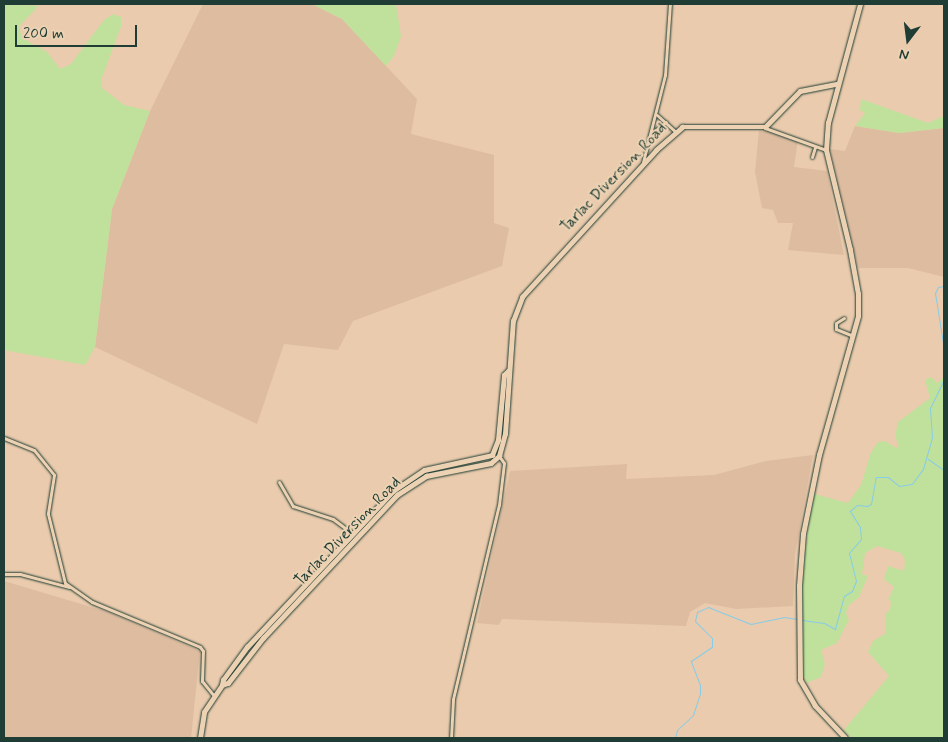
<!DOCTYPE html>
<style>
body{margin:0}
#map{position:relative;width:948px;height:742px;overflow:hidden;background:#eacbad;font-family:Mynerve,sans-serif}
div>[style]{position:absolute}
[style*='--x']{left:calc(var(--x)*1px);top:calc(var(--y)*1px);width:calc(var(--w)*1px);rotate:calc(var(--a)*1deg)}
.built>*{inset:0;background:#debca0}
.green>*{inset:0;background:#c0e19b}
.stream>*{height:1px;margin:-0.5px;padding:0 0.5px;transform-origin:0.5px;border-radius:0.5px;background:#87cce8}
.roads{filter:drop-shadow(0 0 1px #1f3d34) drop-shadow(0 0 1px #1f3d34)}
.minor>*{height:3px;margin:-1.5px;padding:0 1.5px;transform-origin:1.5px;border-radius:1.5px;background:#ecd2b3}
.secondary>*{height:4.5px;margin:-2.25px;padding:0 2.25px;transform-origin:2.25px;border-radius:2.25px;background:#ecd2b3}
span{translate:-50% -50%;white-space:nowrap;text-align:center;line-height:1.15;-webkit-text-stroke:4px #ecd2b3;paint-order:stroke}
.street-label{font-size:16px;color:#1f3d34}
.frame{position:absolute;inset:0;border:5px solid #1f3d34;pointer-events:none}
.north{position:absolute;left:883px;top:15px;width:50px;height:50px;-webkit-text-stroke:4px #ecd2b3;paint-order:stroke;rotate:195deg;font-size:14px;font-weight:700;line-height:20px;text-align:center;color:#1f3d34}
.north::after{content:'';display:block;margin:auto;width:18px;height:22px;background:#1f3d34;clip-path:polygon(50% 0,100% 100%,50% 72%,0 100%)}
.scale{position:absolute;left:15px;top:25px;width:122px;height:22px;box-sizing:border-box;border:2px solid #1f3d34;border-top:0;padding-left:6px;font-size:15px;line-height:18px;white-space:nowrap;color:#1f3d34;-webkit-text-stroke:4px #ecd2b3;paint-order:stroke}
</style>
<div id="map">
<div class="built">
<i style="clip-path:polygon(203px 4px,312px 4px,342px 19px,417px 99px,411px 134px,494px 155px,494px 223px,509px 228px,502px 266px,353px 321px,338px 350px,284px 344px,257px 424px,95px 347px,112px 209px,150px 111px)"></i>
<i style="clip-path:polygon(855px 126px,899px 133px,944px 128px,944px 277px,908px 268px,858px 268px,830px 149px,845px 151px)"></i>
<i style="clip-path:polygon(759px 130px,778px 132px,798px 140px,794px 167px,827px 171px,844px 255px,788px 250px,793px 223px,778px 223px,773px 210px,762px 208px,755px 172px)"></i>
<i style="clip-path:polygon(813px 455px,795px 555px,793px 606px,736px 609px,705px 603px,690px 612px,686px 626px,502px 619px,499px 625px,477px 623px,510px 471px,627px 464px,626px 479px,714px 475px,766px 461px)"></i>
<i style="clip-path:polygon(4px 581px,108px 612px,200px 651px,191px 738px,4px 738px)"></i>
</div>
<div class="green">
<i style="clip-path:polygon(4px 4px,39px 6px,19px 26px,22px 38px,47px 52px,60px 69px,71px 64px,104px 20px,113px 14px,121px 17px,121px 26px,102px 78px,102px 88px,124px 105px,150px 111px,112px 209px,95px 347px,85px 365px,4px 350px)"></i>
<i style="clip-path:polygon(312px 4px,396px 4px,401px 36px,394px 56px,386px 66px,342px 19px)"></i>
<i style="clip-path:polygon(861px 99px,928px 123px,944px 116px,944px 128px,899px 133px,855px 126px,865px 113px,860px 110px)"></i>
<i style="clip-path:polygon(931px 377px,937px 383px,944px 377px,944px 738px,851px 738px,844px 730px,889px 676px,868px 652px,873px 641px,885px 634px,885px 614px,890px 610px,891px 601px,888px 600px,894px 587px,884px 579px,888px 566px,904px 571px,905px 560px,901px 553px,877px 546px,865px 553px,862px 574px,868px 576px,859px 597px,849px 605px,846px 613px,849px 620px,837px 643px,821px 650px,825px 664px,821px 677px,807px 683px,802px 673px,802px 574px,812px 503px,814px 494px,848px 503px,861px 485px,871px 452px,878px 442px,885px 441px,896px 448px,899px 446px,895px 436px,898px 422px,930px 398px,925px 380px)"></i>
</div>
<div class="stream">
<i style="--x:944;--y:286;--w:6;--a:171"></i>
<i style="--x:938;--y:287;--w:7;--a:117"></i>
<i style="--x:935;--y:293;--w:57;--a:80.9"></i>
<i style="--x:928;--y:459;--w:19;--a:35"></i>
<i style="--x:802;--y:620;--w:22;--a:8"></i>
<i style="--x:824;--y:623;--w:13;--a:29"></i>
<i style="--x:835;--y:629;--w:34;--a:-75"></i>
<i style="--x:844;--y:596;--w:9;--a:-32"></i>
<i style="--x:852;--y:591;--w:11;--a:-68"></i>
<i style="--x:856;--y:581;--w:29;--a:-104"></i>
<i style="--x:849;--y:553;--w:18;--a:-49"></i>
<i style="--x:861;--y:539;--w:12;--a:-95"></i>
<i style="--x:860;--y:527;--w:19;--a:-122"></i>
<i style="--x:850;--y:511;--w:9;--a:-41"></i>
<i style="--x:857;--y:505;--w:10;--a:6"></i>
<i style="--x:867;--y:506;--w:4;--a:-27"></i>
<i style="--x:871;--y:504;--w:27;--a:-80"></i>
<i style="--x:876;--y:477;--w:12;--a:0"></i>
<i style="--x:888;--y:477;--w:14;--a:39"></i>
<i style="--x:899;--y:486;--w:13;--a:-9"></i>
<i style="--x:912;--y:484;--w:19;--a:-54"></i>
<i style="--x:923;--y:469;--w:33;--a:-74"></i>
<i style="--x:932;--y:437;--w:29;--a:-94"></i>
<i style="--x:930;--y:408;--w:32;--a:-64"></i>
<i style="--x:675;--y:738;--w:8;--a:-76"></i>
<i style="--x:677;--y:730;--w:22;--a:-43"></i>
<i style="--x:693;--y:715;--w:22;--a:-72"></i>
<i style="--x:700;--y:694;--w:9;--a:-90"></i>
<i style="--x:700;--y:685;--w:26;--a:-111"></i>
<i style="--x:691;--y:661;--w:25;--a:-34"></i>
<i style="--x:712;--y:647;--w:9;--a:-90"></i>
<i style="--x:712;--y:638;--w:24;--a:-135"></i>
<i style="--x:695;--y:621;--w:9;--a:-77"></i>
<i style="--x:697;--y:612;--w:12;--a:-24"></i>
<i style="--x:708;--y:607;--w:46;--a:21.6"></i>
<i style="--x:751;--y:624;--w:33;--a:-12"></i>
<i style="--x:783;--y:617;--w:15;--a:8"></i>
</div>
<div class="roads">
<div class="minor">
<i style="--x:657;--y:115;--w:24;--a:42"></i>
<i style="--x:765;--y:128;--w:65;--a:19.8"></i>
<i style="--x:651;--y:134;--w:19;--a:-39"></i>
<i style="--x:812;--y:157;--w:10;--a:-73"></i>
<i style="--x:643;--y:162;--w:90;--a:-75.8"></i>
<i style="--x:665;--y:75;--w:71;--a:-86"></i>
<i style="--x:844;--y:318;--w:9;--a:148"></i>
<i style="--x:836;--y:323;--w:6;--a:90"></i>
<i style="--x:836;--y:329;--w:18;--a:22"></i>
<i style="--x:4;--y:438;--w:32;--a:22"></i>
<i style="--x:34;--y:450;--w:32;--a:51"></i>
<i style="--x:54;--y:475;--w:39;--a:99"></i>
<i style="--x:48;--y:514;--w:71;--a:76.2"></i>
<i style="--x:65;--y:583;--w:33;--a:35"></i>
<i style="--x:92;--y:602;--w:117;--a:22.6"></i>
<i style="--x:200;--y:647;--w:5;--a:53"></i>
<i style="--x:203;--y:651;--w:30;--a:92"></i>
<i style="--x:202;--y:681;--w:19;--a:51"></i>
<i style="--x:279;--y:482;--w:28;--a:60"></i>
<i style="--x:293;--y:506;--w:42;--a:18"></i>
<i style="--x:333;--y:519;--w:25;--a:37"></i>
<i style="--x:4;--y:574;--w:16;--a:0"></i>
<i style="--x:20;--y:574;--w:51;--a:14.9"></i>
<i style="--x:451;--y:738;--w:39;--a:-87"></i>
<i style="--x:453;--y:699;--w:199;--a:-76.7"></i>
<i style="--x:499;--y:505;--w:42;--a:-83.2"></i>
<i style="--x:504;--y:463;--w:9;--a:-126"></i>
</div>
<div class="secondary">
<i style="--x:222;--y:685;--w:5;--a:-79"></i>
<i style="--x:223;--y:680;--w:41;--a:-54"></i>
<i style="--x:247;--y:647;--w:214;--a:-46.9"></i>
<i style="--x:393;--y:491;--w:37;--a:-34"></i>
<i style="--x:424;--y:470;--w:70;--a:-12.4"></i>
<i style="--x:492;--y:455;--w:16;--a:-68"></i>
<i style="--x:498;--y:440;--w:65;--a:-84.7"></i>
<i style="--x:504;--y:375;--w:6;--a:-45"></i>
<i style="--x:200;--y:738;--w:26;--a:-81"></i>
<i style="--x:204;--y:712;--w:32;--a:-56"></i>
<i style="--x:222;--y:685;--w:6;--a:-18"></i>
<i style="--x:228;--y:683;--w:57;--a:-52.1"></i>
<i style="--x:263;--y:638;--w:196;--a:-46.9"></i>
<i style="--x:397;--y:495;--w:35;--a:-33"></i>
<i style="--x:426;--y:476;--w:66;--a:-11.3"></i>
<i style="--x:491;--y:463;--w:11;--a:-41"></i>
<i style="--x:499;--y:456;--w:23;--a:-75"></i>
<i style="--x:505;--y:434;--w:113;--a:-86"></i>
<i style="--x:513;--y:321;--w:26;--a:-69"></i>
<i style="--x:522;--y:297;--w:199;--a:-47.6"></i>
<i style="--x:656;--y:150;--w:35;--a:-41"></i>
<i style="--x:682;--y:127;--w:83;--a:0"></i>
<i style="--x:765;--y:127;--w:50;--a:-45.8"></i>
<i style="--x:800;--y:91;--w:38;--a:-11"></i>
<i style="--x:845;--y:738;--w:44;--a:-133.2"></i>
<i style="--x:815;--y:706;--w:30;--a:-120"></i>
<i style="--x:800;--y:680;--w:94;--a:-90.6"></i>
<i style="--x:799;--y:586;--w:52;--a:-85.6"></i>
<i style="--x:803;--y:534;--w:81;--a:-78.6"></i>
<i style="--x:819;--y:455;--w:144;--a:-74.3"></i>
<i style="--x:858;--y:316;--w:22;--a:-90"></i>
<i style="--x:858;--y:294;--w:45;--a:-100.3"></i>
<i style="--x:850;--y:250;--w:103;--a:-103.5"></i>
<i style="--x:826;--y:150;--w:27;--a:-86"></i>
<i style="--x:828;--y:123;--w:123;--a:-74.9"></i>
</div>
</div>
<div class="street-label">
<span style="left:614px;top:178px;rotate:-46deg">Tarlac Diversion Road</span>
<span style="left:348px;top:532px;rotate:-46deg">Tarlac Diversion Road</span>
</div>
<div class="frame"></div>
<div class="north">N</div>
<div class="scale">200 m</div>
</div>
